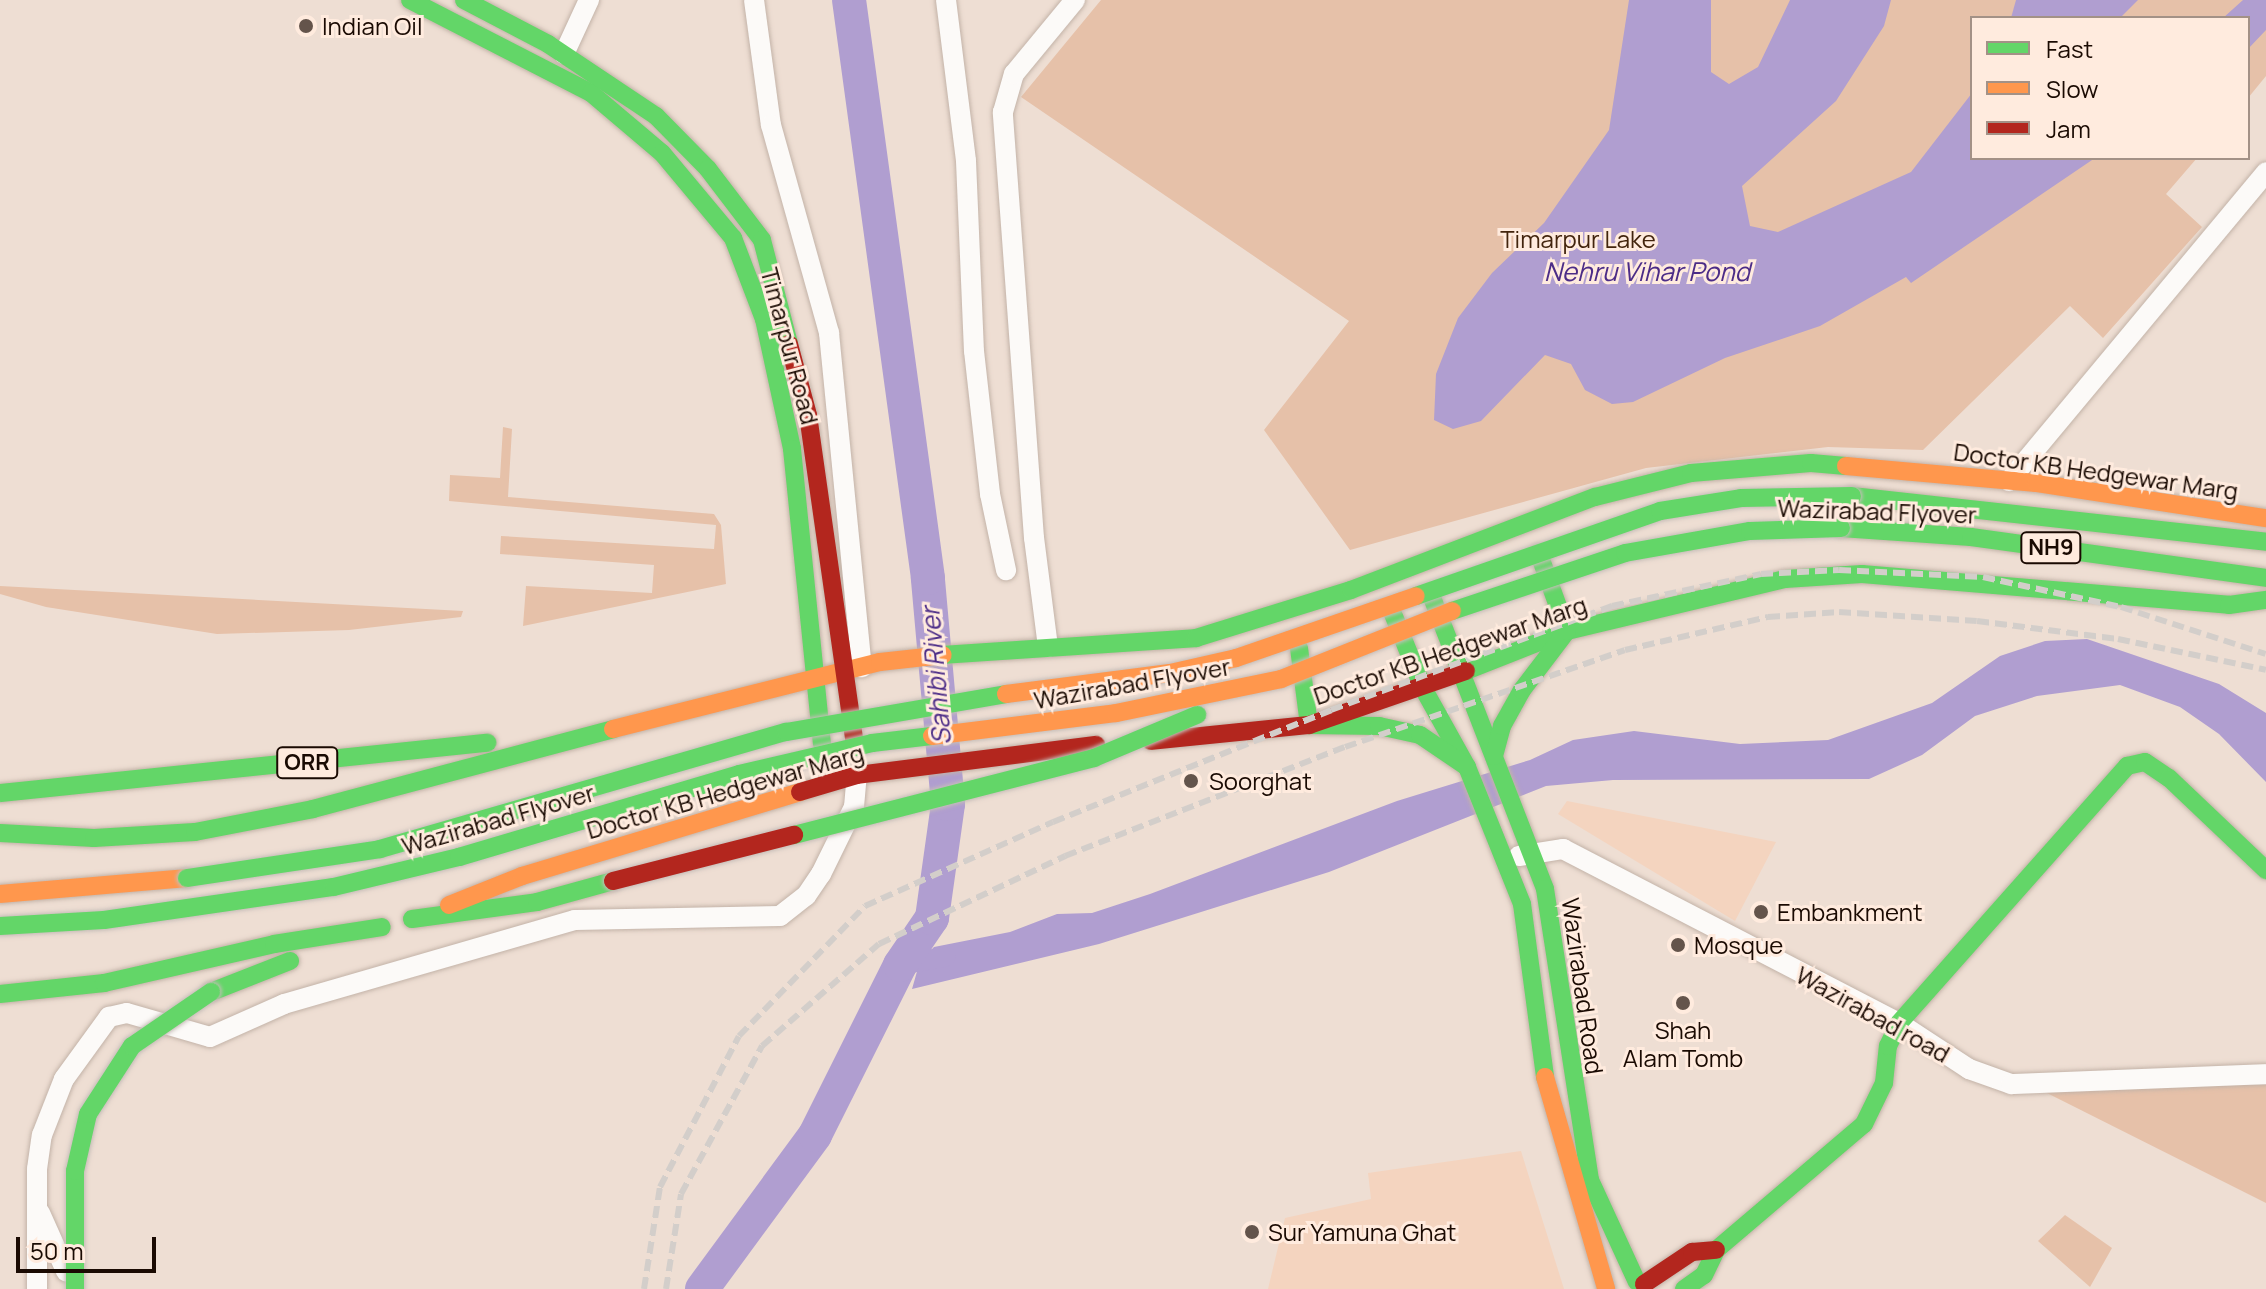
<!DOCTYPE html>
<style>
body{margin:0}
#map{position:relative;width:2266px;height:1289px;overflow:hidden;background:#eeded3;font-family:Manrope,sans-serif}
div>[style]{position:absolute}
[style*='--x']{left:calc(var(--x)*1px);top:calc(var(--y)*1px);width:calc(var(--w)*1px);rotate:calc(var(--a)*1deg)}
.built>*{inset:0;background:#f4d4bf}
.green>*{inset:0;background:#e6c1a9}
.water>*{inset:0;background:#b09ed0}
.canal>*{height:20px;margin:-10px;padding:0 10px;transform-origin:10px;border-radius:10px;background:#b09ed0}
.river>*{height:34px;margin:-17px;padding:0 17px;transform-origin:17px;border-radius:17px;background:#b09ed0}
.roads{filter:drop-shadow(0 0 2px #c3b3a8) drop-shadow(0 0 2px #c3b3a8)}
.street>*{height:20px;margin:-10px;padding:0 10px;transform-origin:10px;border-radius:10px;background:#fcfaf8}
.fast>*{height:18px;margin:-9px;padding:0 9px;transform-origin:9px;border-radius:9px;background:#63d668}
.slow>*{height:18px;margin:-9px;padding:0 9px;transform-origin:9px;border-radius:9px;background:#ff974d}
.jam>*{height:18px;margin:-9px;padding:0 9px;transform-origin:9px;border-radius:9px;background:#b3261e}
.rail>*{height:6px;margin-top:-3px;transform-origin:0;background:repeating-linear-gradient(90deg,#d3ceca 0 12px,transparent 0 18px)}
.bridges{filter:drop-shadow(0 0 2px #c6bdb8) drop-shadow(0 0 2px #c6bdb8)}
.fast-bridge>*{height:18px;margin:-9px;padding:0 9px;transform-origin:9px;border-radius:9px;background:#63d668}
.slow-bridge>*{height:18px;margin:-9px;padding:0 9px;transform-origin:9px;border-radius:9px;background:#ff974d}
.jam-bridge>*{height:18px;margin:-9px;padding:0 9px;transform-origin:9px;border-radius:9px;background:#b3261e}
.dots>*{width:22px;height:22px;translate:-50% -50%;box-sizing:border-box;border:4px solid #ffebde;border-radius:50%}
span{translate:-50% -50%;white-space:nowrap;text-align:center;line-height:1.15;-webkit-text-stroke:6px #ffebde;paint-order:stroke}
.shield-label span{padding:2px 6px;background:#ffebde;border:2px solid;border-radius:6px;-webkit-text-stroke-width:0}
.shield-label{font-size:22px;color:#1a0a02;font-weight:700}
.poi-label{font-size:24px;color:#1a0a02}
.left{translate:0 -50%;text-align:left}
.park-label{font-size:24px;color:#42240d}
.street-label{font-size:24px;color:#1a0a02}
.water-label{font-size:26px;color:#4c2c87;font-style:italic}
.legend{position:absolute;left:1970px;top:16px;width:280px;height:144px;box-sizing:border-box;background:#ffebde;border:2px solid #a39186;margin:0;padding:10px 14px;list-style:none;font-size:24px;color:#1a0a02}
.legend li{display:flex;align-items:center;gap:16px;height:40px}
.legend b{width:40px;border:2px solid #a39186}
.scale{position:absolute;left:16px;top:1237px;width:140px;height:36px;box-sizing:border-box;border:4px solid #1a0a02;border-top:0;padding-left:10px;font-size:24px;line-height:28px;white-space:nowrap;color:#1a0a02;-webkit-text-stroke:6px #ffebde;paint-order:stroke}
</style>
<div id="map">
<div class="built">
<i style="clip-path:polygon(1567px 801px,1776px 842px,1735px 921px,1558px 814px)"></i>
<i style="clip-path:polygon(1521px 1151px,1564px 1289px,1268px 1289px,1285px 1218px,1371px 1199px,1368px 1173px)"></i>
</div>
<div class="green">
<i style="clip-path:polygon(1101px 0,2266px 0,2266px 76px,2248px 98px,2248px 18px,1972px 18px,1972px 158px,2197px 158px,2166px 194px,2202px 227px,2103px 338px,2070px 306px,1923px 450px,1828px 447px,1646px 468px,1350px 550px,1264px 430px,1349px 321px,1021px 97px)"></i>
<i style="clip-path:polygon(503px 427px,512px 429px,508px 497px,714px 514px,721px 525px,726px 584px,523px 626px,526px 586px,652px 593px,654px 565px,500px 554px,501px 536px,714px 549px,716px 525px,449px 501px,450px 475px,500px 478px)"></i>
<i style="clip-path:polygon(0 586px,463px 611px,461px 617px,349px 630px,217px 634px,46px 607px,0 594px)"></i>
<i style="clip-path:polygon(2031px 1085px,2266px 1085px,2266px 1203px)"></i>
<i style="clip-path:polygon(2065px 1215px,2112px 1248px,2090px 1287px,2038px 1241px)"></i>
</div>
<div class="water">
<i style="clip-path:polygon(1629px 0,1711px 0,1711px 72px,1729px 84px,1758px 67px,1790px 0,1891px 0,1884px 26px,1836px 101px,1742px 186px,1750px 226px,1778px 232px,1911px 172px,1972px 93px,1972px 158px,2095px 158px,1911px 283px,1906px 277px,1820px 326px,1725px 358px,1633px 402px,1612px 404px,1585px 390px,1571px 364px,1545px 355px,1481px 421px,1453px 429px,1434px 420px,1436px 374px,1458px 318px,1492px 273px,1544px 223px,1609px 130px)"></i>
<i style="clip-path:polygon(2016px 0,2138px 0,2120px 18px,2011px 18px)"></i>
<i style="clip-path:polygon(2243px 0,2266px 0,2266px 30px,2248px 49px,2248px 18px,2223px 18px)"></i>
<i style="clip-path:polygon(2087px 639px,2219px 684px,2266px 713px,2266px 782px,2219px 734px,2180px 707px,2120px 685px,2037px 696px,1975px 716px,1922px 755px,1869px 779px,1613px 780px,1546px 786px,1329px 872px,1099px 944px,912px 989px,920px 961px,934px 947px,1010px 932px,1057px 914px,1092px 913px,1150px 894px,1397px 801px,1530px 760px,1573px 740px,1634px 731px,1740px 744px,1828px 740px,1932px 703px,2000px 656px,2045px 641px)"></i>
</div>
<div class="canal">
<i style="--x:900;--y:965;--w:46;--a:-10.1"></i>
</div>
<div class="river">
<i style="--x:702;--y:1289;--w:191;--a:-53.7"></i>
<i style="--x:815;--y:1135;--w:190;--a:-63.4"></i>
<i style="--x:900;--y:965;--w:57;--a:-55.8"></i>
<i style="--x:932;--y:918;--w:115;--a:-82"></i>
<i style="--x:948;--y:804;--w:227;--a:-95.1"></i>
<i style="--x:928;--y:578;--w:583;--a:-97.78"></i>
</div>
<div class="roads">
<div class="street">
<i style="--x:754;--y:0;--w:126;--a:82.3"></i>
<i style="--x:771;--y:125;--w:216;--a:74.4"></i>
<i style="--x:829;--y:333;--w:336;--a:84.4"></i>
<i style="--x:946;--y:0;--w:162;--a:82.9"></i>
<i style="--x:966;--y:161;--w:190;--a:87.6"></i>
<i style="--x:974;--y:351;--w:144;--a:83.6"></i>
<i style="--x:990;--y:494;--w:78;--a:78.1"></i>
<i style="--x:564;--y:54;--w:60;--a:-65.2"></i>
<i style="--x:2009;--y:481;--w:402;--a:-50.2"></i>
<i style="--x:1048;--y:647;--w:110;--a:-97.3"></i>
<i style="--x:1034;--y:538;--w:427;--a:-94.2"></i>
<i style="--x:1003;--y:112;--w:40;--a:-74"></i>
<i style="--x:1014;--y:74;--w:96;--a:-50.5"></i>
<i style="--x:1519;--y:856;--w:45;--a:-9"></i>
<i style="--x:1563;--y:849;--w:378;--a:27.4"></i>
<i style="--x:1899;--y:1023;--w:84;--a:33.3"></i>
<i style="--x:1969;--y:1069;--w:45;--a:19.7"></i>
<i style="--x:2011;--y:1084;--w:255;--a:-2.2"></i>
<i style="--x:40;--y:1213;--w:64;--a:65.9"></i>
<i style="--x:37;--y:1289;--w:120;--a:-90"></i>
<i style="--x:37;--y:1169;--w:34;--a:-82"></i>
<i style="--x:42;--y:1135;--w:60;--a:-68.6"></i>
<i style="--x:64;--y:1079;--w:77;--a:-54"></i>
<i style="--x:109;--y:1017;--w:18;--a:-13"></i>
<i style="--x:127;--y:1013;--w:86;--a:16.1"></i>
<i style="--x:210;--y:1037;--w:81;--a:-24"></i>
<i style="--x:284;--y:1004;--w:303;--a:-16.1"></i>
<i style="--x:575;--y:920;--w:205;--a:-1.1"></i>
<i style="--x:780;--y:916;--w:33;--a:-38"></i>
<i style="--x:806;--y:896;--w:27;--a:-56"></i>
<i style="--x:821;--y:874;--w:75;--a:-63.8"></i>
<i style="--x:854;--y:807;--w:32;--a:-85"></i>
</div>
<div class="fast">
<i style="--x:410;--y:0;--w:203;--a:27.2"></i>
<i style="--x:591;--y:93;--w:93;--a:40.2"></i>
<i style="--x:662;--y:153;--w:111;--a:50.1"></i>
<i style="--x:733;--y:238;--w:87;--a:69.1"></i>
<i style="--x:764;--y:319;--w:133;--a:77.8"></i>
<i style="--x:792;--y:449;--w:296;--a:84.2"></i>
<i style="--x:464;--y:0;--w:95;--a:27.6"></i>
<i style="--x:548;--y:44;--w:130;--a:33.7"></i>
<i style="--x:656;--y:116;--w:74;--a:45.5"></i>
<i style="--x:708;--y:169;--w:89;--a:52.7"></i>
<i style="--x:762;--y:240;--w:107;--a:75.4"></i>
<i style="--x:1852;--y:496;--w:417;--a:6.3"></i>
<i style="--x:1841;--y:528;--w:130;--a:4"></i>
<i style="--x:1971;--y:537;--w:298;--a:7.9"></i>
<i style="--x:1433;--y:600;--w:310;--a:68.8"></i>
<i style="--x:1545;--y:889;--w:294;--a:81.2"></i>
<i style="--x:1590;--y:1180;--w:112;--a:65.3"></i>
<i style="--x:1393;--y:614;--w:80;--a:67.9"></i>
<i style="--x:1423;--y:688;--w:90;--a:60.9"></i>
<i style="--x:1467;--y:767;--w:148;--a:68.1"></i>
<i style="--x:1522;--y:904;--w:175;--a:82.4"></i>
<i style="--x:1299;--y:648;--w:78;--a:82.6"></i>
<i style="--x:1309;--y:725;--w:70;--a:0.8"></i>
<i style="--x:1379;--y:726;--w:42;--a:12.4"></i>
<i style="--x:1420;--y:735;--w:57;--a:34.2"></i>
<i style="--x:943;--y:655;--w:254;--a:-3.8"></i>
<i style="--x:1196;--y:638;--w:162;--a:-17.2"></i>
<i style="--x:1351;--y:590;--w:261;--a:-20.9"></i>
<i style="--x:1595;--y:497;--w:99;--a:-14"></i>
<i style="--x:1691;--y:473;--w:120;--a:-4.8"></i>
<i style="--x:1811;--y:463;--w:35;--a:5"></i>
<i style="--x:1466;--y:671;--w:109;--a:-21.6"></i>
<i style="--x:1567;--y:631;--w:224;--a:-13.4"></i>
<i style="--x:1785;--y:579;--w:77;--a:-3.7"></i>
<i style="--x:1862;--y:574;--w:368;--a:4.8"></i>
<i style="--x:2229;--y:605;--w:37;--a:-8"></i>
<i style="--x:1494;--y:756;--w:31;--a:-75"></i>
<i style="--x:1502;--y:726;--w:41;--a:-60.9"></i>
<i style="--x:1522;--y:690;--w:74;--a:-52.7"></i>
<i style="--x:1567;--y:631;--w:82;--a:-110"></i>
<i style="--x:0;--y:793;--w:490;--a:-5.9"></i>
<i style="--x:0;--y:833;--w:94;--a:3"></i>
<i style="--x:94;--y:838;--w:101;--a:-3.4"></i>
<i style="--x:195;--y:832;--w:120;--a:-11"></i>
<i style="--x:313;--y:809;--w:310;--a:-14.9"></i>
<i style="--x:412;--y:919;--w:126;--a:-7.7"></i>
<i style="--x:537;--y:902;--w:79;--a:-15.4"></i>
<i style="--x:211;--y:992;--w:85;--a:-21.4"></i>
<i style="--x:0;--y:994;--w:105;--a:-6"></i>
<i style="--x:104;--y:983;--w:174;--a:-12.9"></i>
<i style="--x:274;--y:944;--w:109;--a:-8.9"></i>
<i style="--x:1684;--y:1289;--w:24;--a:-35"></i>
<i style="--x:1704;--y:1275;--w:28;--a:-64"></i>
<i style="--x:1716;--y:1250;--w:194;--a:-40.4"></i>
<i style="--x:1864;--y:1124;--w:46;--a:-64"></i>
<i style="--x:1884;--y:1083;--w:37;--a:-84"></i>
<i style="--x:1888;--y:1046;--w:25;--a:-64"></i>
<i style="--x:1899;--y:1023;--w:344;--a:-48.4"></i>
<i style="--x:2127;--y:766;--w:18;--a:-13"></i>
<i style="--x:2145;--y:762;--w:29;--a:34"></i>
<i style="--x:2169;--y:778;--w:134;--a:43.5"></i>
</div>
<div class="slow">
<i style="--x:1846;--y:466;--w:191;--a:5.1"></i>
<i style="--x:2036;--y:483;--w:233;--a:8.7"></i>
<i style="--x:613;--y:729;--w:275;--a:-14.1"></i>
<i style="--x:880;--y:662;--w:63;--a:-6.3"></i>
<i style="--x:0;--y:894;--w:188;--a:-4.9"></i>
<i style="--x:449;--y:905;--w:79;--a:-21.7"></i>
<i style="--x:522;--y:876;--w:290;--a:-16.8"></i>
<i style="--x:1545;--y:1077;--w:221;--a:73.9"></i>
</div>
<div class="jam">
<i style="--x:789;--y:344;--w:73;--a:75"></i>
<i style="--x:808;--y:415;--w:327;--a:81.9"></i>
<i style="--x:1151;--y:741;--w:159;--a:-5.8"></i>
<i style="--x:1309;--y:725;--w:166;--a:-19"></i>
<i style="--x:800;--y:792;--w:59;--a:-16.6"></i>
<i style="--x:857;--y:775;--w:241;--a:-7.2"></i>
<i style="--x:1644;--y:1284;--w:58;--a:-33.7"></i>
<i style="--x:1692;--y:1252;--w:24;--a:-5"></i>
</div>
</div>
<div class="rail">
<i style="--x:644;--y:1289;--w:103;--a:-81.1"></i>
<i style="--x:660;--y:1187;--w:170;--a:-62.4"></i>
<i style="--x:739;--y:1036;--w:181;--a:-45.9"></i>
<i style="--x:865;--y:906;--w:206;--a:-24.1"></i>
<i style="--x:1053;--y:822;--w:300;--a:-21.9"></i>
<i style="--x:1331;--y:710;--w:300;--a:-20.3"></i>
<i style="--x:1612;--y:606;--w:152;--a:-12.1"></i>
<i style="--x:1761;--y:574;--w:78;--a:-2.9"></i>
<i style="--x:1839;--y:570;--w:144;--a:2.8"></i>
<i style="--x:1983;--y:577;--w:141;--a:12.3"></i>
<i style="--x:2121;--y:607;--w:152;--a:18"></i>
<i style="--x:666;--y:1289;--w:96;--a:-81"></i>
<i style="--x:681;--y:1194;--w:169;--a:-61.3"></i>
<i style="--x:762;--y:1046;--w:155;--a:-41.1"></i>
<i style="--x:879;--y:944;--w:206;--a:-25.3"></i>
<i style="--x:1065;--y:856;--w:300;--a:-21.3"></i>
<i style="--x:1345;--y:747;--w:296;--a:-19.1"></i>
<i style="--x:1625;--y:650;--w:147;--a:-13"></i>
<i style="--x:1768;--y:617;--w:71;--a:-4"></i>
<i style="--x:1839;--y:612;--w:138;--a:3.7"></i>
<i style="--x:1977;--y:621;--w:142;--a:7.3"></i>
<i style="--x:2118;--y:639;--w:151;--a:11.8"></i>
</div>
<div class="bridges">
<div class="fast-bridge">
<i style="--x:1416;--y:596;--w:258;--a:-19.2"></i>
<i style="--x:1660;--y:511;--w:82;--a:-9.1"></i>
<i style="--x:1741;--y:498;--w:111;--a:-1"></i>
<i style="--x:1452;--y:611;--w:182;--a:-18.5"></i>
<i style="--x:1625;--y:553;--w:127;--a:-10"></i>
<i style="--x:1750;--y:531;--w:91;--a:-1.9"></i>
<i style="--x:794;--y:835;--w:310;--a:-14.4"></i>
<i style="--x:1094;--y:758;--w:112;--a:-22.7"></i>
<i style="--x:187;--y:878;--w:195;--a:-8.5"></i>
<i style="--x:380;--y:849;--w:423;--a:-16.1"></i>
<i style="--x:786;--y:732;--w:223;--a:-9.8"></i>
<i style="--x:0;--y:926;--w:104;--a:-3.3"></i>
<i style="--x:104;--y:920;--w:232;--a:-8.2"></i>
<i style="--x:334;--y:887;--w:129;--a:-13.5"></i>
<i style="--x:459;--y:857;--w:292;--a:-16.5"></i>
<i style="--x:739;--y:774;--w:137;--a:-13.1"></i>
<i style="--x:872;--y:743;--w:60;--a:-6.7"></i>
<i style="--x:75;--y:1289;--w:118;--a:-90"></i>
<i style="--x:75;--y:1171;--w:58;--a:-77.2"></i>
<i style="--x:88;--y:1114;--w:81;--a:-57.1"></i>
<i style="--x:132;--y:1046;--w:96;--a:-34.4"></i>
</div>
<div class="slow-bridge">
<i style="--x:1006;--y:694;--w:165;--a:-7.3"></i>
<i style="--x:1170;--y:673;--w:68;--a:-12.8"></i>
<i style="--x:1236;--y:658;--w:190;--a:-19"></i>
<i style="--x:932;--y:736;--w:185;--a:-7.1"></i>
<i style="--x:1116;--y:713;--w:168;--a:-11.6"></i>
<i style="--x:1281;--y:679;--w:184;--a:-21.7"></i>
</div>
<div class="jam-bridge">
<i style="--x:613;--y:881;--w:187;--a:-14.3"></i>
</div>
</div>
<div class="dots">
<i style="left:306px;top:26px;background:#64544b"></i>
<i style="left:1191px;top:781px;background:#64544b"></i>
<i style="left:1761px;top:912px;background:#64544b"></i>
<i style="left:1678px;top:945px;background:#64544b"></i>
<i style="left:1683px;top:1003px;background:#64544b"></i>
<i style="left:1252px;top:1232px;background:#64544b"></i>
</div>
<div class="shield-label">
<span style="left:2051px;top:548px">NH9</span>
<span style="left:307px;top:763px">ORR</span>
</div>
<div class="poi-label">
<span class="left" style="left:322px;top:26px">Indian Oil</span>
<span class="left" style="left:1209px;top:781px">Soorghat</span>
<span class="left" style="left:1777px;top:912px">Embankment</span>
<span class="left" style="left:1694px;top:945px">Mosque</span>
<span style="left:1683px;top:1044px">Shah<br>Alam Tomb</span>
<span class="left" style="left:1268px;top:1232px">Sur Yamuna Ghat</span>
</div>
<div class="park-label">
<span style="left:1578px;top:239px">Timarpur Lake</span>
</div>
<div class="street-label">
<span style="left:790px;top:346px;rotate:75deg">Timarpur Road</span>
<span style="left:2096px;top:471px;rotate:8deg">Doctor KB Hedgewar Marg</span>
<span style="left:1877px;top:511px;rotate:2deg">Wazirabad Flyover</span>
<span style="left:1450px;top:650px;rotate:-19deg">Doctor KB Hedgewar Marg</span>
<span style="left:1132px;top:683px;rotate:-10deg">Wazirabad Flyover</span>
<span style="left:725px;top:791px;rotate:-16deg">Doctor KB Hedgewar Marg</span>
<span style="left:498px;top:819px;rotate:-16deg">Wazirabad Flyover</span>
<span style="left:1583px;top:986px;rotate:82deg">Wazirabad Road</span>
<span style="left:1873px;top:1014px;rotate:29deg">Wazirabad road</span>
</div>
<div class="water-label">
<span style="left:1647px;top:272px">Nehru Vihar Pond</span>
<span style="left:936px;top:676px;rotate:-95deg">Sahibi River</span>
</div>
<ul class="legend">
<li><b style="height:10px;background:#63d668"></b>Fast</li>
<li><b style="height:10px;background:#ff974d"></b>Slow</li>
<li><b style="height:10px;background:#b3261e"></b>Jam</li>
</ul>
<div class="scale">50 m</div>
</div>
